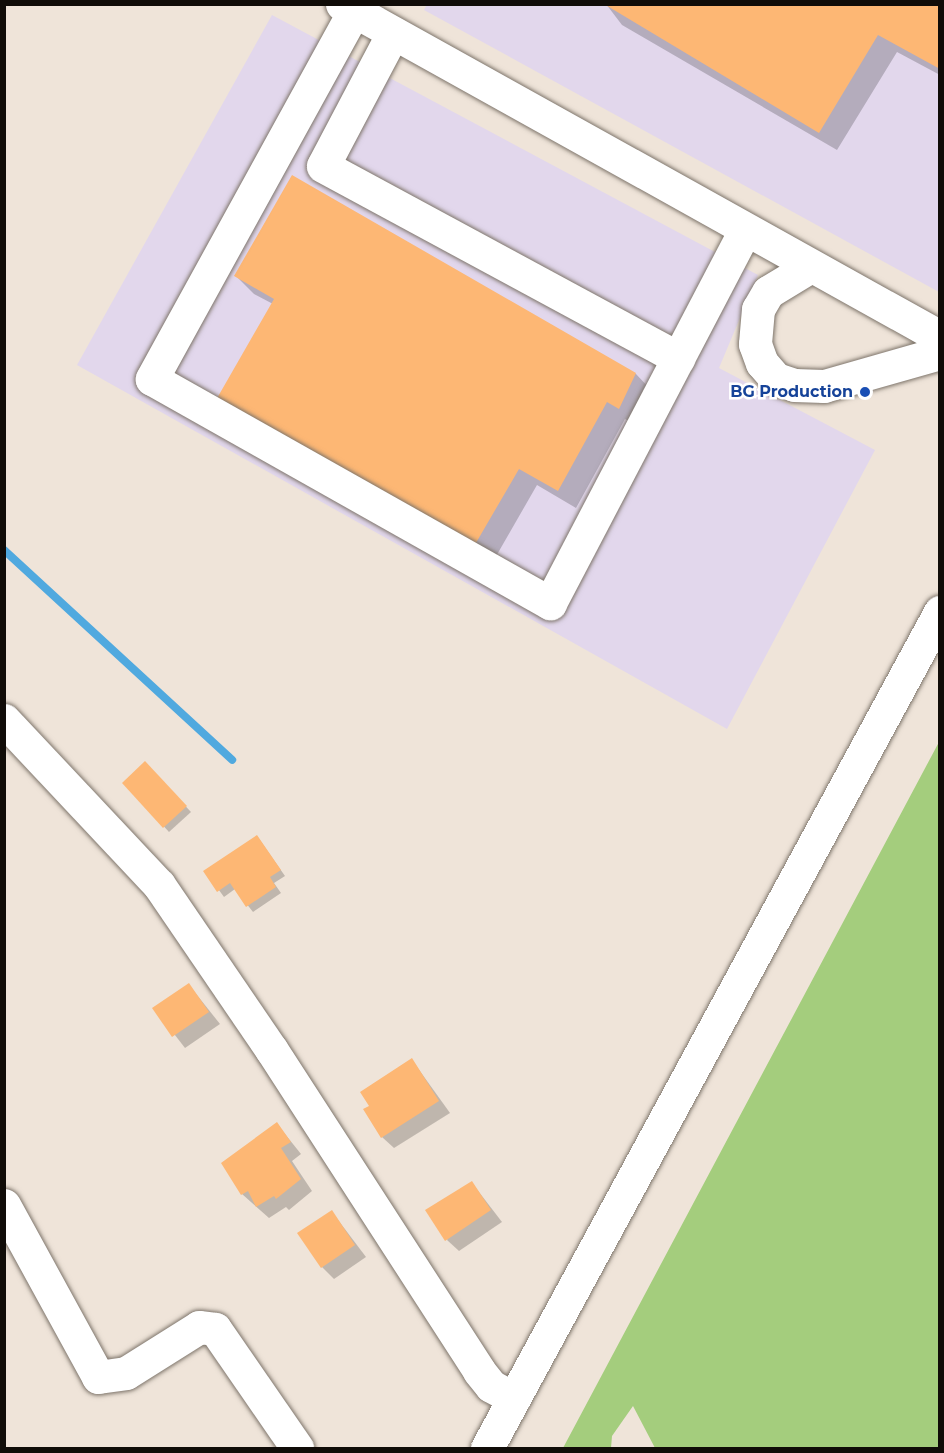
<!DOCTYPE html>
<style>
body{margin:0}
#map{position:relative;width:944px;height:1453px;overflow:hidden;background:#efe4d9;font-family:Montserrat,sans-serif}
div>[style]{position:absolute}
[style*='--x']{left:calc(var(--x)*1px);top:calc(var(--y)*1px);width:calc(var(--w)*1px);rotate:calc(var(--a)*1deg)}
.industrial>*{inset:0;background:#e2d7ec}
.green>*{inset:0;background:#a4cd7d}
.shadow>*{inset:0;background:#0003}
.stream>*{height:8px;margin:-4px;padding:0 4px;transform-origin:4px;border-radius:4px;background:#50a9df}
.building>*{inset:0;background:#fdb774}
.roads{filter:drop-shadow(0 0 2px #7e756b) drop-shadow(0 0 2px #7e756b)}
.minor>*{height:33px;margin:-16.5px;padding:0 16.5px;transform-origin:16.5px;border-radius:16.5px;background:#fff}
.major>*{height:33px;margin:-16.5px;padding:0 16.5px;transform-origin:16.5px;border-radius:16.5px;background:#fff}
.dots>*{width:16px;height:16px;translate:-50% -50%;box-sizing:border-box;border:3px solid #fff;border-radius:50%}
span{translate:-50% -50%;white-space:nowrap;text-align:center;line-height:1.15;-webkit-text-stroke:5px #fff;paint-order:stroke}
.transit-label{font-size:16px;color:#164399;font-weight:700}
.right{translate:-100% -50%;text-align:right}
.frame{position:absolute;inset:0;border:6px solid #100c08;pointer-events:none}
</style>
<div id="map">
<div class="industrial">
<i style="clip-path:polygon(427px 4px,939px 5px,939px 292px,424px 10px)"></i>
<i style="clip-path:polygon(272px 15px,758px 275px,719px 368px,875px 450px,727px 729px,77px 365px)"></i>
</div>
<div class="green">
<i style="clip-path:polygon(939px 742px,939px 1448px,655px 1448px,633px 1406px,612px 1436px,611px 1448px,563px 1448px)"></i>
</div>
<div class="shadow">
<i style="clip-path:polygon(606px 4px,940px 4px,940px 75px,897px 52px,837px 150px,622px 25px)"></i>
<i style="clip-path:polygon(293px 177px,636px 374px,653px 392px,637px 425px,625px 419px,576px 508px,537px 485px,491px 565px,273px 304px,254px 294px,236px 276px)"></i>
<i style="clip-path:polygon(145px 763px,191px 812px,169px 832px,124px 783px)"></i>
<i style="clip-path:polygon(257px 836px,285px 876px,274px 883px,281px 893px,253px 912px,235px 889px,224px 897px,205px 871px)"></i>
<i style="clip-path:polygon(189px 985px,220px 1024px,185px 1048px,154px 1008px)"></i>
<i style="clip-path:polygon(412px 1060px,450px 1113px,394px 1148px,382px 1137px)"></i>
<i style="clip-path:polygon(277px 1124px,301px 1154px,292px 1161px,312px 1191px,289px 1210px,286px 1207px,269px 1218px,242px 1194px)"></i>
<i style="clip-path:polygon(472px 1183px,502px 1222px,459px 1251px,447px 1240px)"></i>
<i style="clip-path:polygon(332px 1212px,366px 1257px,334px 1279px,322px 1267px)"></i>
</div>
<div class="stream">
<i style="--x:4;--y:550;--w:310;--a:42.6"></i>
</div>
<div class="building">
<i style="clip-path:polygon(604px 4px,940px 4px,940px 69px,878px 35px,819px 133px)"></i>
<i style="clip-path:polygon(292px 175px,636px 373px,619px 409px,607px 402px,558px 491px,519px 469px,473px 548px,216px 400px,274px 299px,234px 276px)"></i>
<i style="clip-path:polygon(145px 761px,187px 806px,163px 828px,122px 783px)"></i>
<i style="clip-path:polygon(257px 835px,281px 870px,270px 877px,276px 887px,246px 907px,230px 883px,217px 892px,203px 871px)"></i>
<i style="clip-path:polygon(189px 983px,209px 1012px,172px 1037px,152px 1008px)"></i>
<i style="clip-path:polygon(412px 1058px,439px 1101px,381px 1138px,363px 1109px,369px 1106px,360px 1092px)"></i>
<i style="clip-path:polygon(277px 1122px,291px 1142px,281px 1148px,301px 1179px,276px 1199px,274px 1196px,256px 1207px,248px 1191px,241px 1195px,221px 1163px)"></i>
<i style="clip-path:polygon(472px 1181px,491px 1210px,445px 1241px,425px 1210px)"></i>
<i style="clip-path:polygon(332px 1210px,355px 1245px,321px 1268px,297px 1233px)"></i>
</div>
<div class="roads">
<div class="minor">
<i style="--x:342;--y:4;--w:684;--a:29.11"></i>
<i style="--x:354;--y:11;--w:420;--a:118.8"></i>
<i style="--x:152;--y:379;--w:457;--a:29.4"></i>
<i style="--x:550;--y:603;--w:421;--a:-62.4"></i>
<i style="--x:393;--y:33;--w:150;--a:117.8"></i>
<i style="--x:323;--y:166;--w:404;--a:28.4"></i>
<i style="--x:811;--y:266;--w:50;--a:148.8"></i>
<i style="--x:768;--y:292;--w:20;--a:120"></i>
<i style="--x:758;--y:309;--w:35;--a:95"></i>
<i style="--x:755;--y:344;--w:20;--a:70"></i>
<i style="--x:762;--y:363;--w:21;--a:49"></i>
<i style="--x:776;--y:379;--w:19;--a:18"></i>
<i style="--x:794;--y:385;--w:30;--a:2"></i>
<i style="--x:824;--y:386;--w:121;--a:-15.9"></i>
<i style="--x:4;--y:720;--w:226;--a:46.8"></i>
<i style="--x:159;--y:885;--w:199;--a:55.7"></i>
<i style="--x:271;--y:1049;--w:383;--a:57.1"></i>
<i style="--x:479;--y:1371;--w:19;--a:51"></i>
<i style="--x:491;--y:1386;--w:26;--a:28"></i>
<i style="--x:4;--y:1205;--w:196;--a:61.3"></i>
<i style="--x:98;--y:1377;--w:28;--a:-8"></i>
<i style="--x:126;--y:1373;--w:86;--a:-32.2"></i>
<i style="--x:199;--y:1327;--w:16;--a:7"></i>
<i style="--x:215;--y:1329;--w:145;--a:55.4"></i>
</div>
<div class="major">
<i style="--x:487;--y:1448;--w:951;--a:-61.55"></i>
</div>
</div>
<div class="dots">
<i style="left:865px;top:392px;background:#1a4fb4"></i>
</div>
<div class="transit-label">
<span class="right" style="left:853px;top:392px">BG Production</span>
</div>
<div class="frame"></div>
</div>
